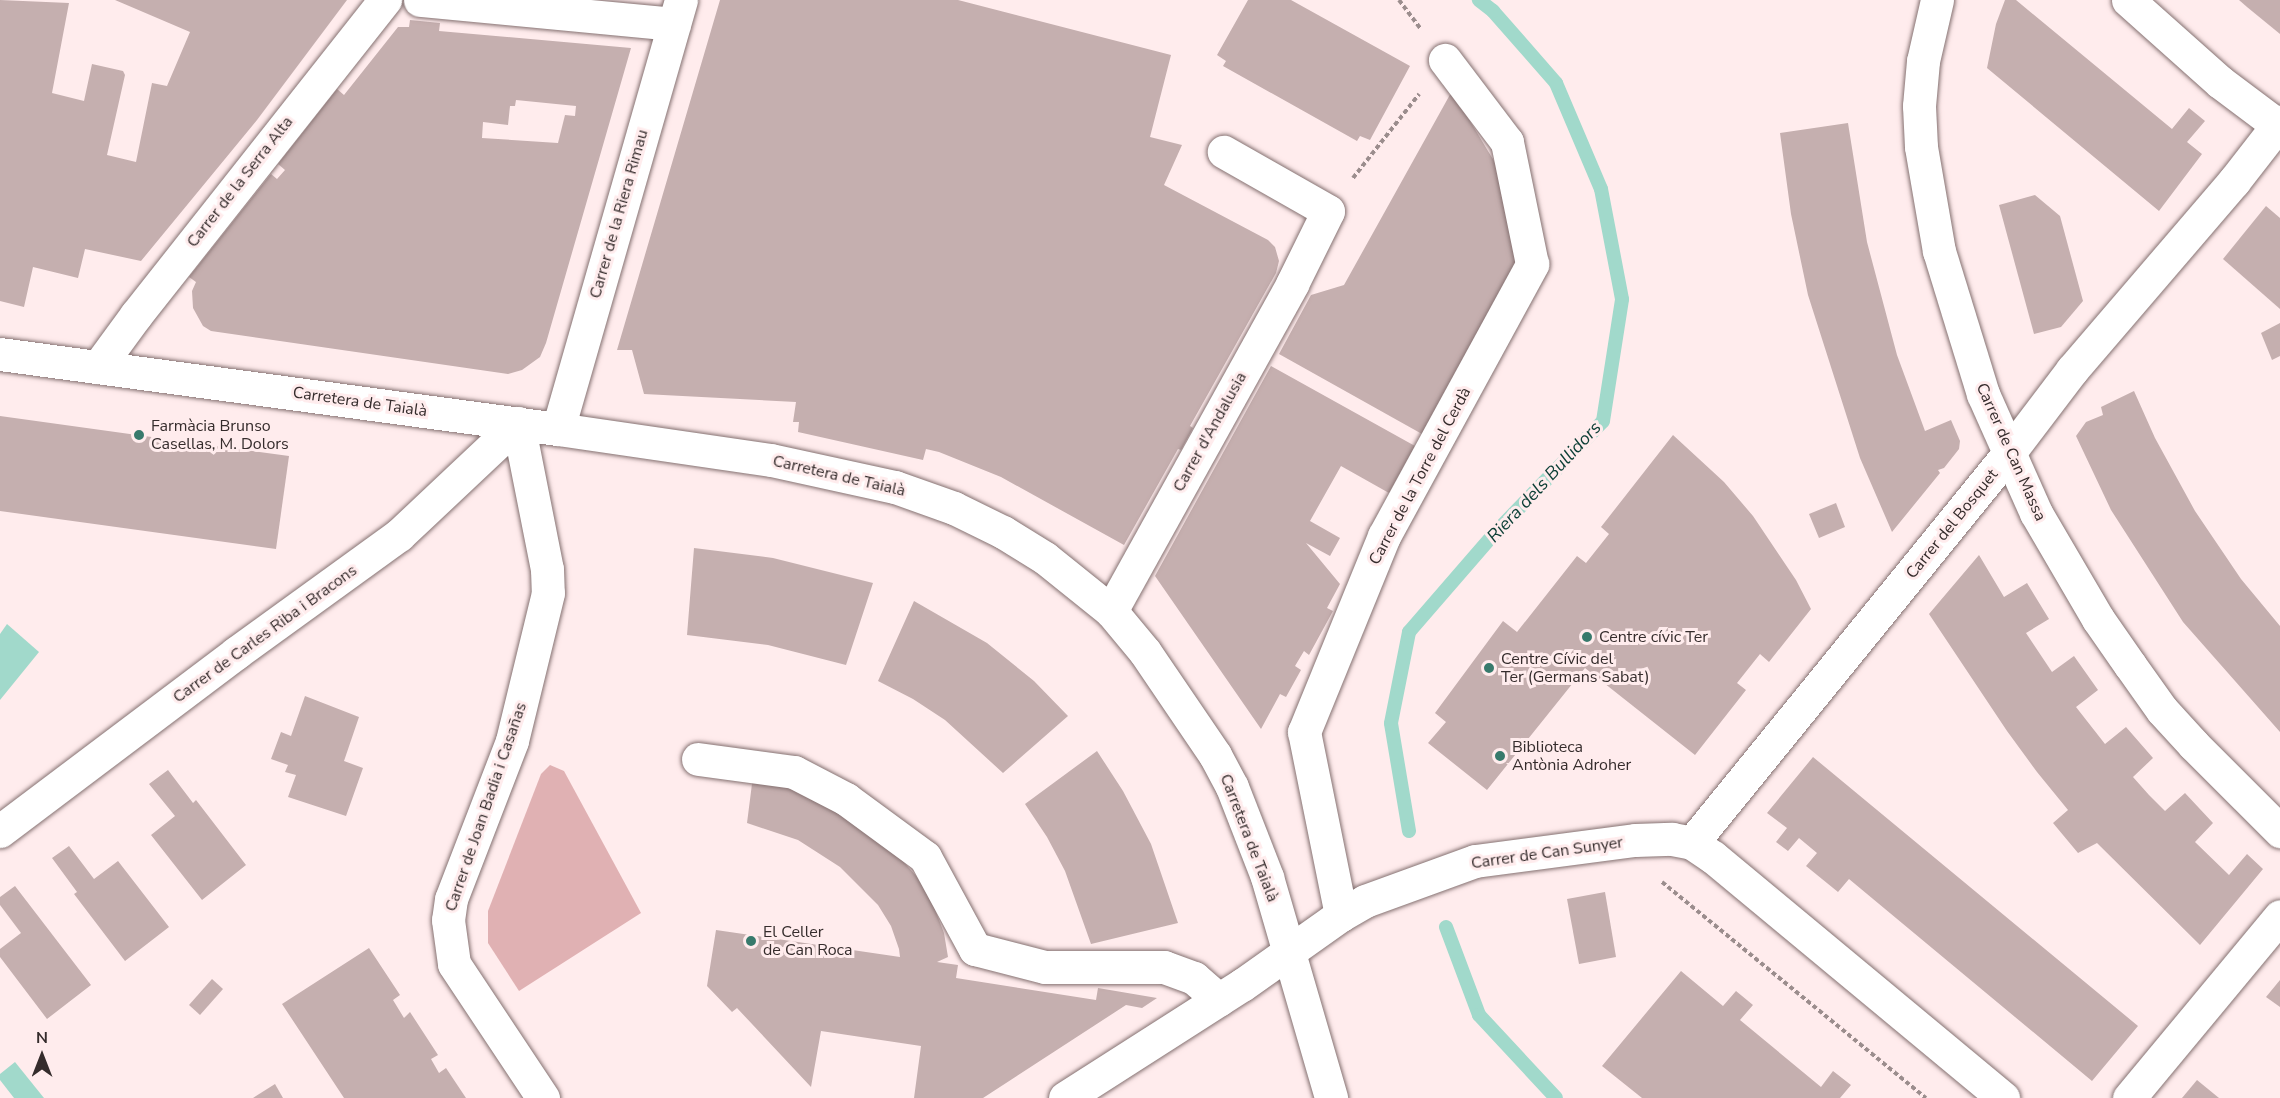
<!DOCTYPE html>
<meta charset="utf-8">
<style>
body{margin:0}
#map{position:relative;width:2280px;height:1098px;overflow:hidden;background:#ffeced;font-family:"Nunito Sans",sans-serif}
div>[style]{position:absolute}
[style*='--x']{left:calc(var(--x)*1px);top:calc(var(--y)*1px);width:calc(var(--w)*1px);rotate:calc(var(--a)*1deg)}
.green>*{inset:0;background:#e0b1b3}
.water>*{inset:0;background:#a1d9cb}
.stream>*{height:14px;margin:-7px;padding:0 7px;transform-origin:7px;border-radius:7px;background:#a1d9cb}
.building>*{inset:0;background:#c5afaf}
.path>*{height:4px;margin-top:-2px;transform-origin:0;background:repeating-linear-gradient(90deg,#9b8d8d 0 4.5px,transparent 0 7.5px)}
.roads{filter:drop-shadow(0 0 2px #857171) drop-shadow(0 0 2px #857171)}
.minor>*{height:33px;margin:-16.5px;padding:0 16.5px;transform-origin:16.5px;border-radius:16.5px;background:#fff}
.dots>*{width:16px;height:16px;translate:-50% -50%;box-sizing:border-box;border:3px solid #ffeced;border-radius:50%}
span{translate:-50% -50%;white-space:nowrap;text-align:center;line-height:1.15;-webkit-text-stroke:6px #ffeced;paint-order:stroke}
.street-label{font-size:16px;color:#352c2c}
.poi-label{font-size:16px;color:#352c2c}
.left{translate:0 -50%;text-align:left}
.water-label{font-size:18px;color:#0b3e35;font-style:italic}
.north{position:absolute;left:12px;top:1026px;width:60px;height:60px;-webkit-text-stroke:4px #ffeced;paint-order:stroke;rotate:0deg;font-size:16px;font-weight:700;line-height:24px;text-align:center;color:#352c2c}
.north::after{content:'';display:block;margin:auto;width:21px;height:27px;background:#352c2c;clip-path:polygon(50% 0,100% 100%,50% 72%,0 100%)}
</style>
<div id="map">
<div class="green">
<i style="clip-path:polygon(550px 765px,564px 771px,641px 913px,519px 991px,488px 943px,488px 911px,541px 774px)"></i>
</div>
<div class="water">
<i style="clip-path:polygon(7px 624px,39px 652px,0 700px,0 634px)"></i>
<i style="clip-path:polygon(15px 1062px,44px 1098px,14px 1098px,0 1080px,0 1074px)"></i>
</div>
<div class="stream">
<i style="--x:1409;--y:831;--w:109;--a:-99.5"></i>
<i style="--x:1391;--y:723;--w:93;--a:-78.8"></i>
<i style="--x:1409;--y:632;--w:128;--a:-49.1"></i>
<i style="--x:1493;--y:535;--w:158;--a:-46"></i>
<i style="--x:1603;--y:421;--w:123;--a:-81.1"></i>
<i style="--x:1622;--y:299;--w:112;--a:-100.8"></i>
<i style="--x:1601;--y:189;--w:115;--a:-113"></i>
<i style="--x:1556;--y:83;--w:96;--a:-131.2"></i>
<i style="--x:1493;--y:11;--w:18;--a:-142"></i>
<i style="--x:1446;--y:927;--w:94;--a:69.4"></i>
<i style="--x:1479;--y:1015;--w:113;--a:47.1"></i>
</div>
<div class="building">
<i style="clip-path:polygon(0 0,69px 3px,52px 93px,84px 101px,92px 64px,123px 71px,125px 75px,107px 155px,136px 162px,152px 83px,167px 86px,190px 32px,115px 0,347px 0,257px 120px,141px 261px,85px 249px,78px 278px,33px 267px,24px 307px,0 301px)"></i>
<i style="clip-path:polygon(720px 0,958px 0,1171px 55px,1150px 137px,1182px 145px,1164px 185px,1268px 240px,1275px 247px,1279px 261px,1276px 273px,1190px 426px,1193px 428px,1181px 450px,1178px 449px,1124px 545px,1001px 477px,939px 452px,926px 449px,923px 460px,798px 432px,799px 422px,793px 422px,796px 402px,644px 394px,632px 350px,617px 350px)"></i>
<i style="clip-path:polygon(1248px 0,1291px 0,1410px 66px,1370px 140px,1360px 136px,1357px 141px,1223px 66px,1226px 61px,1217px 55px)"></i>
<i style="clip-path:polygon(2005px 0,2016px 0,2172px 129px,2189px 108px,2205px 121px,2187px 142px,2202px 154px,2159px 211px,1987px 68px,1996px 24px)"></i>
<i style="clip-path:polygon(2239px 0,2280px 0,2280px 34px,2247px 7px)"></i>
<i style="clip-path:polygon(evenodd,410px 20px,440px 23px,439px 31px,631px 48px,546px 343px,540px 357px,522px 370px,508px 374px,211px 331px,203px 326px,193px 308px,192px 291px,196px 282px,189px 277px,271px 174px,277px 179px,285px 170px,278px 164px,337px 89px,344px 95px,398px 27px,409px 27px,410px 20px,516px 100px,576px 106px,575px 116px,565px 115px,558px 143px,482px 138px,483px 122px,508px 125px,510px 106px,515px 106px,516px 100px)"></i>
<i style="clip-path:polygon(1452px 91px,1503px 176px,1517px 263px,1422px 434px,1279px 354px,1311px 295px,1344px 285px)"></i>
<i style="clip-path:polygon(1848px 123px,1867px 242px,1897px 355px,1925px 431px,1951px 420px,1960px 441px,1959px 449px,1944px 468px,1938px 470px,1940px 473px,1892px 532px,1860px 458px,1808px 295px,1791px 214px,1780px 133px)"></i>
<i style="clip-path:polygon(2035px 195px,2060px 216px,2083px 301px,2061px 327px,2034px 334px,1999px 205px)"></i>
<i style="clip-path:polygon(2266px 206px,2280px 218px,2280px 309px,2223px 259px)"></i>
<i style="clip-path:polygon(2280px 323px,2280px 356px,2272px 360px,2261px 333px)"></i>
<i style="clip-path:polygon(1271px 366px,1415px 446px,1389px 493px,1341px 466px,1310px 521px,1340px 538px,1330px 556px,1306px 543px,1340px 584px,1327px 608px,1333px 611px,1309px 655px,1304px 651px,1295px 666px,1301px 670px,1286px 697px,1280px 694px,1261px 729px,1155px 576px)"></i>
<i style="clip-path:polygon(2134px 391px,2155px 438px,2195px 511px,2241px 579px,2280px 626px,2280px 732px,2183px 622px,2111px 510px,2076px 436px,2086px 422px,2103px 415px,2101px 407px)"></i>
<i style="clip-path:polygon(0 416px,289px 456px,276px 549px,0 511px)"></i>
<i style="clip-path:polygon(1673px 435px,1724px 482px,1753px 516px,1796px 580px,1811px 609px,1769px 662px,1760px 654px,1737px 683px,1746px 690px,1695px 755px,1585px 668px,1487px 790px,1428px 743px,1446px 722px,1435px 713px,1503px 621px,1517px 632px,1577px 556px,1586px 563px,1609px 534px,1601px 527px)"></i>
<i style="clip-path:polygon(1836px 503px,1845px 527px,1819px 538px,1809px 514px)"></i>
<i style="clip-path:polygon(694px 548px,773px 558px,873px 583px,846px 665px,768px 645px,687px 635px)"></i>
<i style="clip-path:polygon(1979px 555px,2004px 597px,2027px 583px,2049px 619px,2026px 633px,2052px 672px,2074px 656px,2098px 690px,2076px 707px,2105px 744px,2126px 727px,2153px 758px,2133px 777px,2149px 795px,2165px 811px,2185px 793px,2213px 823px,2195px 842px,2229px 875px,2247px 854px,2263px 869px,2200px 945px,2097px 843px,2078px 853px,2053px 823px,2068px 810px,2037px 772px,2007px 731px,1929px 614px)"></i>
<i style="clip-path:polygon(914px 601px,987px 643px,1034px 681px,1068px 716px,1003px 773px,945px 720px,913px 699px,878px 681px)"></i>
<i style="clip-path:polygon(305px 696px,359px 717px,344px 761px,363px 768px,346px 816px,288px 797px,296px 775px,285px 772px,288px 765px,271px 759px,281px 732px,291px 736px)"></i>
<i style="clip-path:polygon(1097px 751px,1123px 791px,1151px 844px,1178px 923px,1091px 944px,1065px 871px,1047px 837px,1025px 804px)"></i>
<i style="clip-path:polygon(1813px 757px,2138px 1026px,2092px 1081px,1849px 879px,1838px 892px,1806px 866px,1817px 853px,1799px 838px,1788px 851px,1776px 842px,1787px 828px,1767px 813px)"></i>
<i style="clip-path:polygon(168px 770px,193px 803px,196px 800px,246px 865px,202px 900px,151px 835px,175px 816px,149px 784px)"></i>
<i style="clip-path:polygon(753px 776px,789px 786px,819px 798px,894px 851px,917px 877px,934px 907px,944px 933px,948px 957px,937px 962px,958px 965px,956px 978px,1096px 1000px,1098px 988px,1157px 998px,1142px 1008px,1126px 1005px,983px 1098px,914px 1098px,921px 1046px,821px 1031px,811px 1087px,737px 1008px,732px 1012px,707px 986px,716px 930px,900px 957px,899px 949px,891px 926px,878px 905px,840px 867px,798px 840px,747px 823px)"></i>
<i style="clip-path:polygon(69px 846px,94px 879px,118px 861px,169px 927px,125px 961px,74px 894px,77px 892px,52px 858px)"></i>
<i style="clip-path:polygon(15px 886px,91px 985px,47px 1019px,0 957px,0 949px,21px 933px,0 905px,0 897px)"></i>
<i style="clip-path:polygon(1605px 892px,1616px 957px,1579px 964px,1567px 899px)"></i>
<i style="clip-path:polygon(369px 948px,400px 995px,393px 1000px,404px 1018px,410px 1012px,438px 1055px,431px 1059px,439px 1073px,446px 1068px,466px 1098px,344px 1098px,282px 1004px)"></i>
<i style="clip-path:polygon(1681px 971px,1723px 1006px,1736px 991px,1753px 1005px,1740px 1020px,1821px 1087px,1833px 1071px,1851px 1085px,1840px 1098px,1642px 1098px,1602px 1066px)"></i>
<i style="clip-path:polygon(212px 979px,223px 989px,200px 1015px,189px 1005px)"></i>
<i style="clip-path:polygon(2280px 980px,2280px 1007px,2266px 997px)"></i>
<i style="clip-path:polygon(2197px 1080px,2219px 1098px,2182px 1098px)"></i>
<i style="clip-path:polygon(275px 1084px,283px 1098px,253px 1098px)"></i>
</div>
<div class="path">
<i style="--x:1399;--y:0;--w:35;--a:53"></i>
<i style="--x:1353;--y:178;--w:107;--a:-51.8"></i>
<i style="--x:1662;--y:882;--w:341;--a:39.3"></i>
</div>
<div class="roads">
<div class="minor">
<i style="--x:420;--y:0;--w:255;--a:5.4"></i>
<i style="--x:1937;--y:0;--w:63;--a:102.9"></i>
<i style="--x:1923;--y:61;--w:45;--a:95.1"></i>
<i style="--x:1919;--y:106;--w:41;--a:87.2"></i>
<i style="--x:1921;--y:147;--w:106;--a:80.2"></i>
<i style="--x:1939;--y:251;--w:150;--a:72.9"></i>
<i style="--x:1983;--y:394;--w:130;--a:66"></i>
<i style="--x:2036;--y:513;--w:123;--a:59.7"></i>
<i style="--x:2098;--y:619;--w:56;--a:55.2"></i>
<i style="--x:2130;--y:665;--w:55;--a:54.6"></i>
<i style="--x:2162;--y:710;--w:47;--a:47.6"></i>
<i style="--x:2194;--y:745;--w:122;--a:45"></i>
<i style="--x:2128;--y:0;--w:123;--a:41.7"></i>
<i style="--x:2220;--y:82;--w:75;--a:36.9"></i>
<i style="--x:0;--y:354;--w:563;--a:7.66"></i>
<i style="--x:558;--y:429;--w:215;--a:8.3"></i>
<i style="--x:771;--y:460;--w:127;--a:12.3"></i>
<i style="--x:895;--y:487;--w:63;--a:19.6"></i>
<i style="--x:954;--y:508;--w:55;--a:26.1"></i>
<i style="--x:1003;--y:532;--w:49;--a:31.8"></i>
<i style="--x:1045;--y:558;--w:85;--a:38.8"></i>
<i style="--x:1111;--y:611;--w:53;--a:50.3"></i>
<i style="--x:1145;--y:652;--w:125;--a:55.8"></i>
<i style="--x:1215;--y:755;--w:36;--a:62"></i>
<i style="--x:1232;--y:787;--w:97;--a:68.7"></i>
<i style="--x:1267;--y:877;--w:230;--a:73.8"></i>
<i style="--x:98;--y:367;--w:64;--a:-53.8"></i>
<i style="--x:136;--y:315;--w:402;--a:-51.7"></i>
<i style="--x:518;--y:423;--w:149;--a:78.8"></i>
<i style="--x:547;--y:569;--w:24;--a:88"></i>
<i style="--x:548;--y:593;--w:152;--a:103.7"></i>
<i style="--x:512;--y:741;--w:169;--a:111.1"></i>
<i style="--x:451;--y:899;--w:21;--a:98"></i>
<i style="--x:448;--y:920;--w:44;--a:82.2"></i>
<i style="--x:454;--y:964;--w:161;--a:56.4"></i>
<i style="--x:558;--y:429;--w:446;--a:-74"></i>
<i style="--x:1111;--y:611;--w:374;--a:-61"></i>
<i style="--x:1292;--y:284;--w:81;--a:-63.7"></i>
<i style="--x:1328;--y:211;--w:120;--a:-150.4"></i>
<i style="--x:698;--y:759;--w:97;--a:7.7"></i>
<i style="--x:794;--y:772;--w:59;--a:27.4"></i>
<i style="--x:846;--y:799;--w:98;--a:36.3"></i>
<i style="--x:925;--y:857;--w:105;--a:61.5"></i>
<i style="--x:975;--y:949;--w:72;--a:14.4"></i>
<i style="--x:1045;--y:967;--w:119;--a:0"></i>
<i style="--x:1164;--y:967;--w:32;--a:20"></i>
<i style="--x:1194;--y:978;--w:33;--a:41"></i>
<i style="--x:0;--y:831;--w:296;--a:-37"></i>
<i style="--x:236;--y:653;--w:201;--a:-35.9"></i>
<i style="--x:399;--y:535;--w:163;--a:-43.3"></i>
<i style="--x:1692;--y:843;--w:503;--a:-50.9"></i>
<i style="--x:2009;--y:453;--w:104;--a:-52.8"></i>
<i style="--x:2072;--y:370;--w:249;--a:-49.4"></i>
<i style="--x:2234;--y:181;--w:75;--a:-52.1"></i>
<i style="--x:1341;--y:915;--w:187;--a:-101.4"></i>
<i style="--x:1304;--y:732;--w:212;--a:-67.8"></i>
<i style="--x:1384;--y:536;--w:310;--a:-61.4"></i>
<i style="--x:1532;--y:264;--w:125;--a:-101.6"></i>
<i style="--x:1507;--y:142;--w:103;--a:-127.1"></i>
<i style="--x:1065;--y:1098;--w:210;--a:-32.6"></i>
<i style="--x:1242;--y:985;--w:121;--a:-35.3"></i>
<i style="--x:1341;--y:915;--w:28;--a:-30"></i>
<i style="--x:1365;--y:901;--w:117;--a:-20"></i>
<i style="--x:1475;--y:861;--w:161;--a:-7.5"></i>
<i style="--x:1635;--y:840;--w:37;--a:-2"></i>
<i style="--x:1672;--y:839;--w:20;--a:11"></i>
<i style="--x:1692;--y:843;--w:25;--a:34"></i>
<i style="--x:1713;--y:857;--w:377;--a:39.7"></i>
<i style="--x:2129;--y:1098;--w:236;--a:-50.3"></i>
</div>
</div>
<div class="dots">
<i style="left:139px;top:435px;background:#377a6c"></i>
<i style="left:1587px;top:637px;background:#377a6c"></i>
<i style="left:1489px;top:668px;background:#377a6c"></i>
<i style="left:1500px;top:756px;background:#377a6c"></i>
<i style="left:751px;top:941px;background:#377a6c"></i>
</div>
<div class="street-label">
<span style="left:240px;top:182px;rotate:-52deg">Carrer de la Serra Alta</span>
<span style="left:619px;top:214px;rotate:-74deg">Carrer de la Riera Rimau</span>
<span style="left:360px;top:402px;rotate:8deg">Carretera de Taialà</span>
<span style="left:1210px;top:432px;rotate:-61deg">Carrer d'Andalusia</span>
<span style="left:2011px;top:452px;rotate:66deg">Carrer de Can Massa</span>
<span style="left:839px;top:476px;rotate:13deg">Carretera de Taialà</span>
<span style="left:1420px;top:476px;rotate:-62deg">Carrer de la Torre del Cerdà</span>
<span style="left:1952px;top:524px;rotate:-51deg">Carrer del Bosquet</span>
<span style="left:265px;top:634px;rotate:-36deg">Carrer de Carles Riba i Bracons</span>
<span style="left:486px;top:807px;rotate:-71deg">Carrer de Joan Badia i Casañas</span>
<span style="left:1249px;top:838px;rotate:69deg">Carretera de Taialà</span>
<span style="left:1547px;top:853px;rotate:-8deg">Carrer de Can Sunyer</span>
</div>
<div class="poi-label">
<span class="left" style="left:151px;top:435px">Farmàcia Brunso<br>Casellas, M. Dolors</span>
<span class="left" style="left:1599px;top:637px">Centre cívic Ter</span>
<span class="left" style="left:1501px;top:668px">Centre Cívic del<br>Ter (Germans Sabat)</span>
<span class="left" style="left:1512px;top:756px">Biblioteca<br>Antònia Adroher</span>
<span class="left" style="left:763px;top:941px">El Celler<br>de Can Roca</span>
</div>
<div class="water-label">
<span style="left:1544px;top:482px;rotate:-47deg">Riera dels Bullidors</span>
</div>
<div class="north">N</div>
</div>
